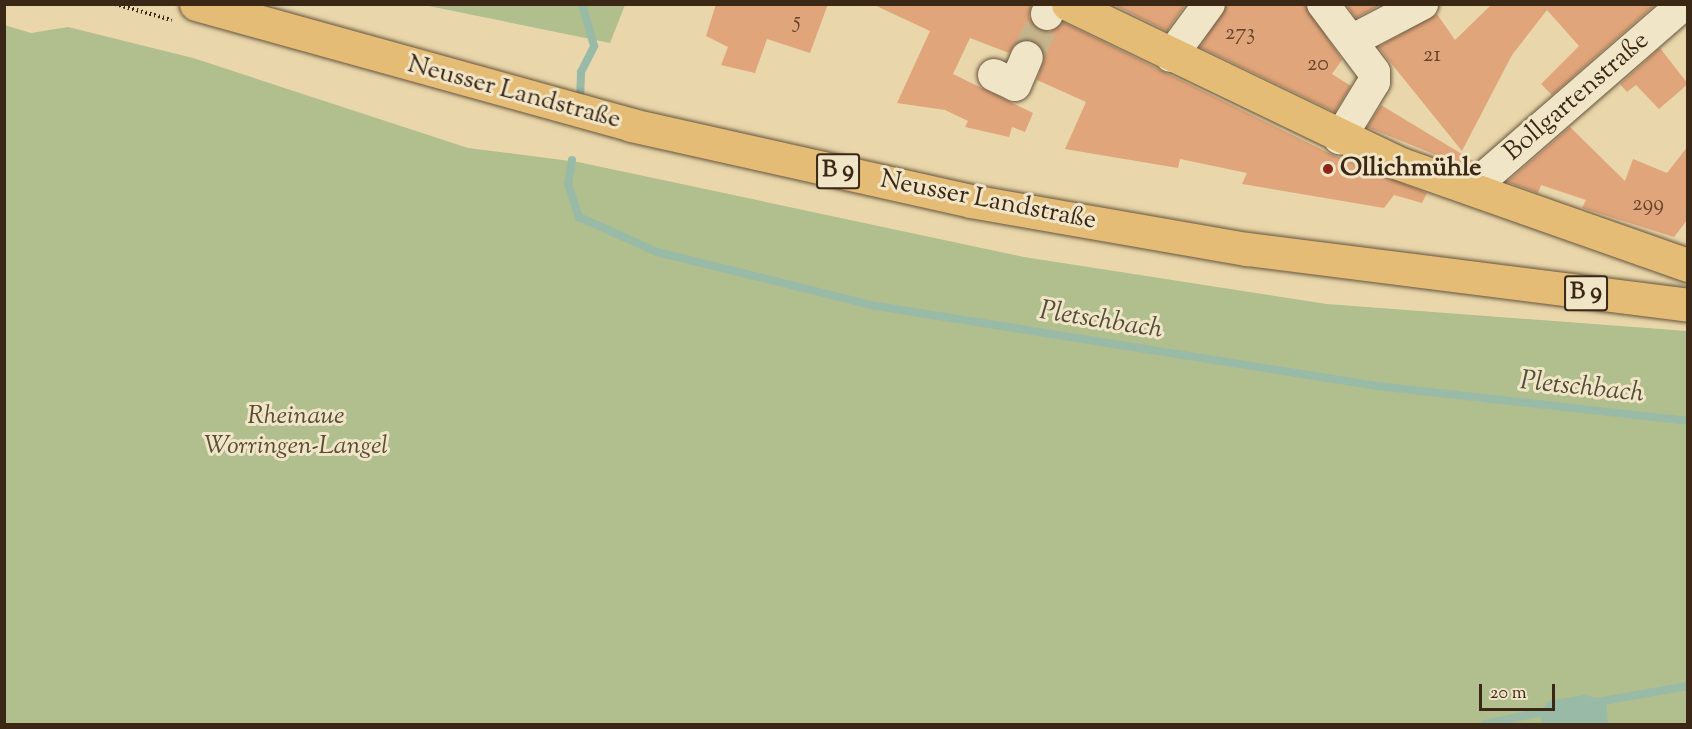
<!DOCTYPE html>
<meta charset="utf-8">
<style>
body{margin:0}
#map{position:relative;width:1692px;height:729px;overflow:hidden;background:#e9d7ab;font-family:"Sorts Mill Goudy",serif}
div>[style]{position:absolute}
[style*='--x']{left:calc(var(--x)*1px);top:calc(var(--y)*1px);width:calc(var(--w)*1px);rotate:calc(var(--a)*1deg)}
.green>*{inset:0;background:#b0bf8d}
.water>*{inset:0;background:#98baa6}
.stream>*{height:8px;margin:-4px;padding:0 4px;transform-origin:4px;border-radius:4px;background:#98baa6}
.building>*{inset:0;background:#e1a57b}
.minor-tunnel>*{height:32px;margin-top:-16px;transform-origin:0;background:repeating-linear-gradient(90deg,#c6b48d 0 32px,transparent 0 48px)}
.path>*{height:4px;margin-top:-2px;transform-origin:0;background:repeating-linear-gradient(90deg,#3b2716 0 1.5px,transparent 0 4.5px)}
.roads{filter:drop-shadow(0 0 2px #66533b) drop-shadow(0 0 2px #66533b)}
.minor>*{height:32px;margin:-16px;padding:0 16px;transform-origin:16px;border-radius:16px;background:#f1e5c8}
.major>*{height:33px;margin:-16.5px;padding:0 16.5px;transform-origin:16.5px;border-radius:16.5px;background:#e4bc76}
.dots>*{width:16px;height:16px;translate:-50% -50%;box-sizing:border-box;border:3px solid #f1e5c8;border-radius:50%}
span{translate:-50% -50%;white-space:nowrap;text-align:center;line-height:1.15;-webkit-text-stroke:6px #f1e5c8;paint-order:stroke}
.number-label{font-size:22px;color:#64462f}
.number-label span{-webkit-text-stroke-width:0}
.shield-label span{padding:2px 4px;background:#f1e5c8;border:2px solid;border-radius:4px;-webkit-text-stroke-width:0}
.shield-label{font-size:24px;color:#3b2716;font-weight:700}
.street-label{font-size:26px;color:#3b2716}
.poi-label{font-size:26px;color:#3b2716;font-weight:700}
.left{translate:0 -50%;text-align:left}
.park-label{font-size:26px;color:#584d34;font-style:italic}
.water-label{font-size:27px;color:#524c3a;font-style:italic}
.frame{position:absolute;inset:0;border:6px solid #3b2716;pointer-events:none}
.scale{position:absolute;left:1479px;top:684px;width:76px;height:27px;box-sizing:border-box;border:3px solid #3b2716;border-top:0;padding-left:8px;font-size:18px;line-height:21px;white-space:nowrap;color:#3b2716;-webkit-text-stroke:4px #f1e5c8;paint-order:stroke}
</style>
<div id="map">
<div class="green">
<i style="clip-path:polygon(424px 5px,625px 5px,610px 43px)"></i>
<i style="clip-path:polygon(4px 25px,31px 33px,68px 27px,193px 58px,468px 148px,578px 162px,1024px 257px,1327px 304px,1687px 331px,1687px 724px,5px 724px)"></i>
</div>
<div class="water">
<i style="clip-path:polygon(1584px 695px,1606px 700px,1608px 724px,1542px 724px,1540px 712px,1549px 701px)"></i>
</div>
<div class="stream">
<i style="--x:580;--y:102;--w:30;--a:-88"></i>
<i style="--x:581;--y:72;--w:29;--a:-63"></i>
<i style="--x:594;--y:46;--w:44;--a:-105.9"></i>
<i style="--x:572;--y:160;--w:24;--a:99"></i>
<i style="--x:568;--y:184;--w:35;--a:72"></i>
<i style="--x:579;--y:217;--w:85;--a:24.2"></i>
<i style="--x:657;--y:252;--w:226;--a:13.9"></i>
<i style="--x:876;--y:306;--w:507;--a:9.07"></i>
<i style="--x:1377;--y:386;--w:313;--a:6.4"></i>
<i style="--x:1597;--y:702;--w:92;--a:-10"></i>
<i style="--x:1485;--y:724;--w:63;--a:-11.8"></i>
</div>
<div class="building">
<i style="clip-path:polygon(716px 4px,828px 4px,810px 53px,767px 39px,755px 73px,721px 65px,728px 47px,706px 36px)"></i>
<i style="clip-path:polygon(872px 4px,1031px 4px,1029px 17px,1040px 30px,1050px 32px,1063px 22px,1331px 154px,1427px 193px,1422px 203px,1394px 195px,1384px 208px,1242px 184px,1247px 173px,1180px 159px,1178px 168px,1065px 149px,1086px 102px,1037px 80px,1045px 55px,1034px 40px,1017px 42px,1009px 53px,970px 38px,953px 74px,1033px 113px,1025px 132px,1012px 127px,1009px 137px,965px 127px,968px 121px,945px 110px,897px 103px,930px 31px)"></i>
<i style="clip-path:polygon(1112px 4px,1186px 4px,1167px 31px)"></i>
<i style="clip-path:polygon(1227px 4px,1305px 4px,1342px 60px,1332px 74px,1351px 86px,1335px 112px,1200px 47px)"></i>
<i style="clip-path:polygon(1346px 4px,1382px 4px,1356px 18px)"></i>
<i style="clip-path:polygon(1492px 4px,1656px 4px,1552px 95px,1541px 84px,1579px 46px,1547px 10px,1512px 55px,1462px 151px,1378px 47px,1437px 14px,1455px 40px)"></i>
<i style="clip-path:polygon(1660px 48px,1688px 84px,1659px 109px,1636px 85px,1627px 92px,1620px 84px)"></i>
<i style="clip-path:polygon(1381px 105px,1475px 162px,1468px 168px,1367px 127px)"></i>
<i style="clip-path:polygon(1570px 127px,1625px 181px,1633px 159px,1667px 173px,1688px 146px,1688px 219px,1674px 237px,1582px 208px,1586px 200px,1541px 185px,1538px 193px,1507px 182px)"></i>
</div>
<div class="minor-tunnel">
<i style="--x:1027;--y:57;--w:47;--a:-65.1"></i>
</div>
<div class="path">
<i style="--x:115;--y:4;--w:59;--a:15.7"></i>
</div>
<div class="roads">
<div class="minor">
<i style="--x:1323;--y:4;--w:85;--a:53.1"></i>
<i style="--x:1374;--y:72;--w:10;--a:90"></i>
<i style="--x:1374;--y:82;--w:66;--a:121.3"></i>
<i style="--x:1047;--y:14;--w:11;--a:-68"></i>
<i style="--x:1353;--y:40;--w:78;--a:-27.6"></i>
<i style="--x:1171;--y:56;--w:64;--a:-53.8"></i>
<i style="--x:994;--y:75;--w:23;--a:25"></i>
<i style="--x:1015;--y:85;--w:30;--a:-67"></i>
<i style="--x:1471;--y:189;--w:282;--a:-41"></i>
</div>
<div class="major">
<i style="--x:196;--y:4;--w:452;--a:15.5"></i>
<i style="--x:631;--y:125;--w:348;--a:12.6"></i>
<i style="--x:971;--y:201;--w:280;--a:9.9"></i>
<i style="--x:1247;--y:249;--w:445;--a:7.2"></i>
<i style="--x:1068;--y:4;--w:366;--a:25.7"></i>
<i style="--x:1398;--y:163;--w:307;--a:19.4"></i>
</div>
</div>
<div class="dots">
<i style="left:1328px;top:169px;background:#8f2418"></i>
</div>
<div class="number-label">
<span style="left:797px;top:23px">5</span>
<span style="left:1240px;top:35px">273</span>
<span style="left:1432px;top:57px">21</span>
<span style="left:1318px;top:66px">20</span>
<span style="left:1648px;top:206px">299</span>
</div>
<div class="shield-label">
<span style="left:838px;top:171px">B 9</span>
<span style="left:1586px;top:293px">B 9</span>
</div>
<div class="street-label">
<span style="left:514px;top:93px;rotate:15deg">Neusser Landstraße</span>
<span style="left:1577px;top:97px;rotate:-41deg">Bollgartenstraße</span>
<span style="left:988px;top:201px;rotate:11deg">Neusser Landstraße</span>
</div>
<div class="poi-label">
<span class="left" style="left:1340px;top:169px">Ollichmühle</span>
</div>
<div class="park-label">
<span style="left:296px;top:432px">Rheinaue<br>Worringen-Langel</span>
</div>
<div class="water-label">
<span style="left:1101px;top:321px;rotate:9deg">Pletschbach</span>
<span style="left:1582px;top:388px;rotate:6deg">Pletschbach</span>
</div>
<div class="frame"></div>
<div class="scale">20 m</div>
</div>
